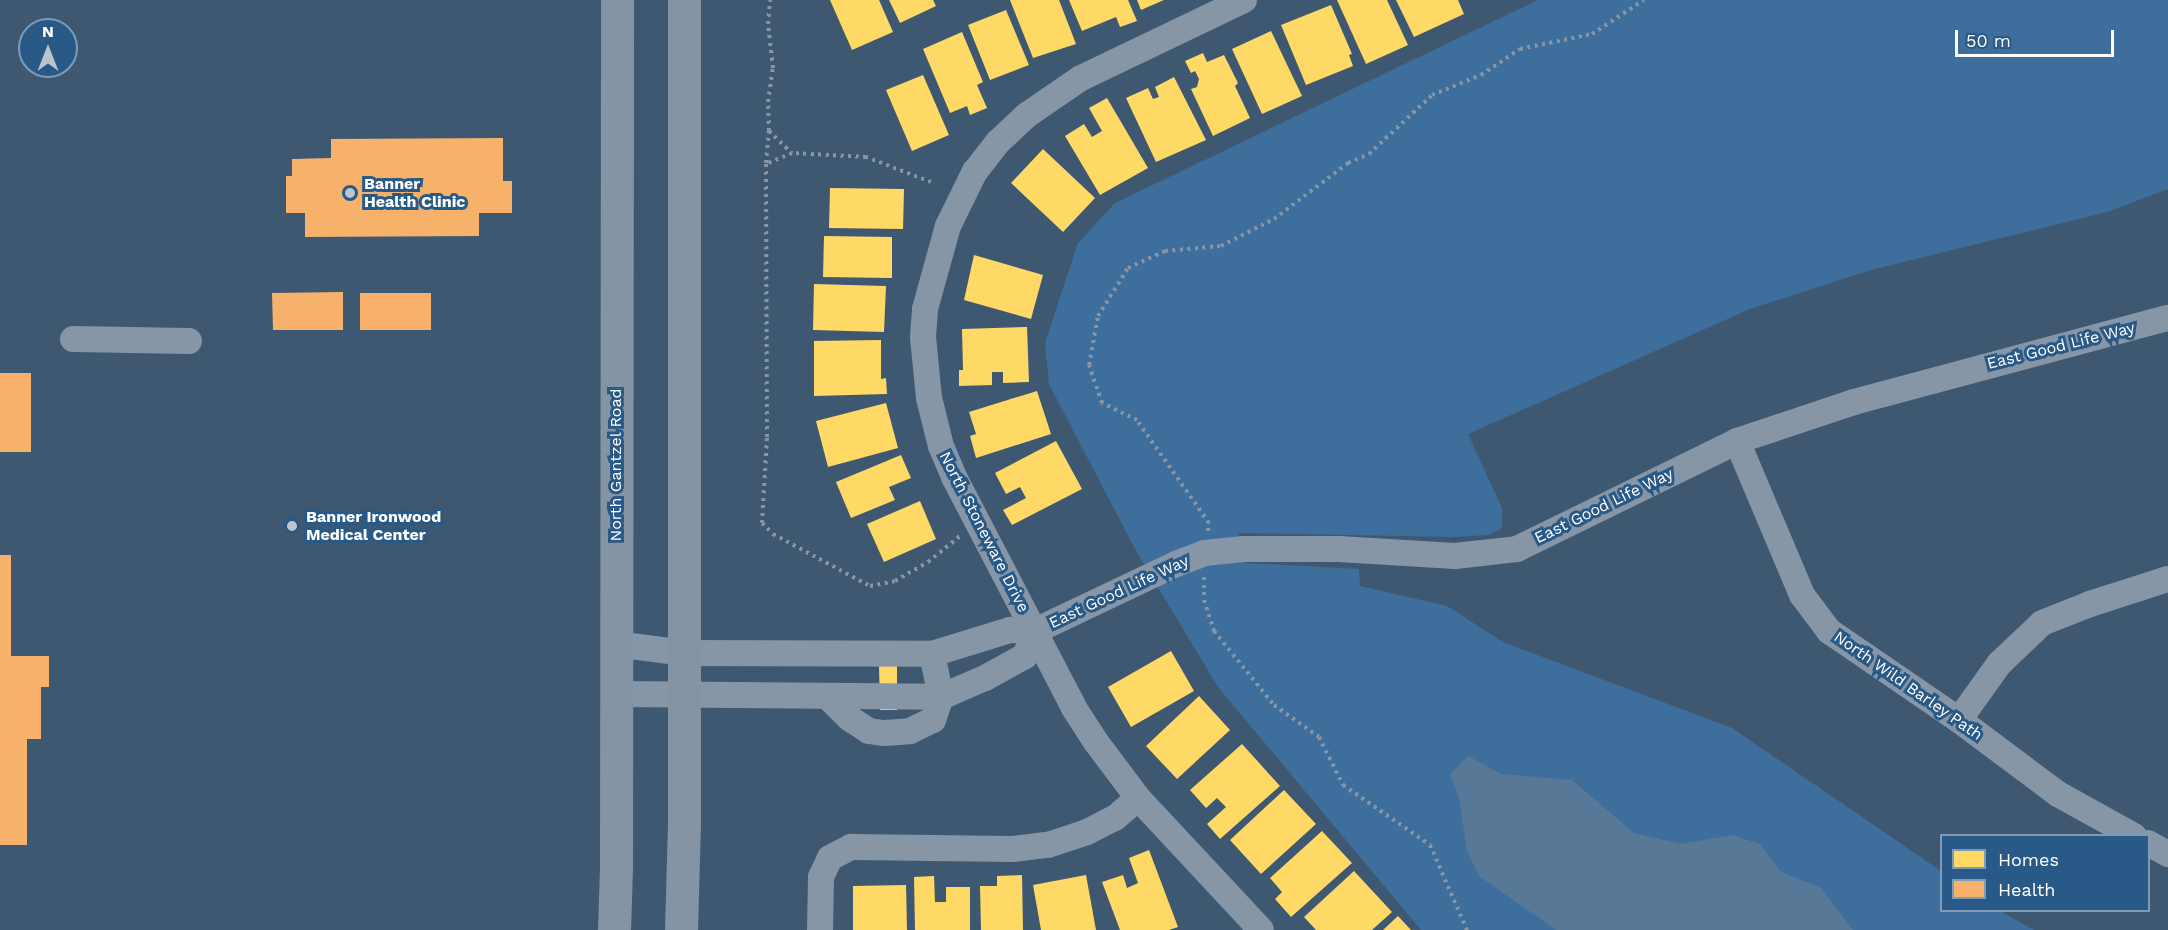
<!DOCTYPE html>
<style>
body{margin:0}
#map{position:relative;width:2168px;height:930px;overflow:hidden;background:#3f5871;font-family:"Work Sans",sans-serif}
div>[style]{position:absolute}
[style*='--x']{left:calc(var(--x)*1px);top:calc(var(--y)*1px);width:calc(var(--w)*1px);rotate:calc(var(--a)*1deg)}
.green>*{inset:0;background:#3e6e9c}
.water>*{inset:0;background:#587897}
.homes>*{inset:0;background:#ffd966}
.health>*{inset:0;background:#f6b26b}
.path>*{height:4px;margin-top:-2px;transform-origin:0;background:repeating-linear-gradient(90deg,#8696a7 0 3px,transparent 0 7.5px)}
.minor>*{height:26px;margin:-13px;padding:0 13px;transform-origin:13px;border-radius:13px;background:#8696a7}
.major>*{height:33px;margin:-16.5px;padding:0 16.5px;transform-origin:16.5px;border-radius:16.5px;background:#8494a4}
.dots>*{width:16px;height:16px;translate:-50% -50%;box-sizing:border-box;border:3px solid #295987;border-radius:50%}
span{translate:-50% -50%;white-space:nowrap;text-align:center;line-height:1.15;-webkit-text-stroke:6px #295987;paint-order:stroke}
.poi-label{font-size:16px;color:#fff;font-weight:700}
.left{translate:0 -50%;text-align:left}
.street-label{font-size:16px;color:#fff}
.legend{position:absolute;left:1940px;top:834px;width:210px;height:78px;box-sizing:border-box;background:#295987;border:2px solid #7f9bb7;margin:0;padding:8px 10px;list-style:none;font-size:18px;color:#fff}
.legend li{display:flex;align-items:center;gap:12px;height:30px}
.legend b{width:30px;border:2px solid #7f9bb7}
.north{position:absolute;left:18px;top:18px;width:60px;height:60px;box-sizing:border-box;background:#295987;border:2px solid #7f9bb7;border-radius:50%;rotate:0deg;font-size:16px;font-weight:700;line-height:24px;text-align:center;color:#fff}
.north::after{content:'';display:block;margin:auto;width:21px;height:27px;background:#bcc5cd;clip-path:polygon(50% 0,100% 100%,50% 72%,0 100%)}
.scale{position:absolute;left:1955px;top:30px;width:159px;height:27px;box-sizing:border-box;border:3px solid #fff;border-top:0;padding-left:8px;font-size:18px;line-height:21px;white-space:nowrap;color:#fff;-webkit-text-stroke:4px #295987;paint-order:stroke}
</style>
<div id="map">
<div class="green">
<i style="clip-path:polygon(1538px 0,2168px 0,2168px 189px,2107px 212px,1871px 270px,1750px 309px,1468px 434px,1502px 508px,1502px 528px,1489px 535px,1452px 537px,1238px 533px,1245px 563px,1359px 569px,1360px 586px,1447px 606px,1503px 642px,1732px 728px,1941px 871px,1942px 910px,2000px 911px,2034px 930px,1421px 930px,1218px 687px,1135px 549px,1049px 384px,1045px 343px,1078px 243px,1115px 203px)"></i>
</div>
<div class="water">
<i style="clip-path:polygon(1468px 756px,1501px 774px,1572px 780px,1634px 833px,1681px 844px,1732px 835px,1760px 844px,1781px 872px,1821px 888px,1853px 930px,1556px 930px,1479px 876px,1467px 851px,1459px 798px,1450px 774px)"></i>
</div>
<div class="homes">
<i style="clip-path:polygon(830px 0,879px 0,893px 32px,852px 50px)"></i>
<i style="clip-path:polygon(889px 0,933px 0,936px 6px,900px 23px)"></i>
<i style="clip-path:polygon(1010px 0,1059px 0,1076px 44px,1033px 58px)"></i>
<i style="clip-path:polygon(1069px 0,1128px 0,1137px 21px,1120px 27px,1116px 17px,1082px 31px)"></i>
<i style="clip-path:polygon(1137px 0,1164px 0,1141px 10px)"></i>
<i style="clip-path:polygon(1337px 0,1387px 0,1408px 45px,1366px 64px)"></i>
<i style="clip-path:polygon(1396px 0,1458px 0,1464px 14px,1414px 37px)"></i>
<i style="clip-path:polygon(1331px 5px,1352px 54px,1349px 55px,1353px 66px,1306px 85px,1281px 25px)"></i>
<i style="clip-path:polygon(1006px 10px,1029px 65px,990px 80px,968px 25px)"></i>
<i style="clip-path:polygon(1271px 31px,1302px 96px,1262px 114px,1232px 49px)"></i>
<i style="clip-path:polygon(962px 32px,983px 82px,977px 85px,987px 108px,970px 115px,967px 106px,950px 113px,923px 49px)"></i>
<i style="clip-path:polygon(1203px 53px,1207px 62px,1224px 55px,1238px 83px,1235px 86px,1250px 118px,1213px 136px,1191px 89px,1197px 87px,1199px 79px,1195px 71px,1191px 73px,1185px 61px)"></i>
<i style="clip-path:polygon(923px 75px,949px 135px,912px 151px,886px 90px)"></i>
<i style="clip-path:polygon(1174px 77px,1206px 140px,1156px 162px,1126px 98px,1148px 88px,1153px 99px,1159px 97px,1155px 87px)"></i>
<i style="clip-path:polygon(1107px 98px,1148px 168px,1100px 195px,1065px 136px,1084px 124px,1092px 137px,1102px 131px,1089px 108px)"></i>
<i style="clip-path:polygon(1043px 149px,1095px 198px,1063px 232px,1011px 183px)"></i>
<i style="clip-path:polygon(830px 188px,904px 189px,903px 229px,829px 228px)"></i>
<i style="clip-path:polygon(824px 236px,892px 237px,892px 278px,823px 277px)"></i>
<i style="clip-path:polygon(974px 255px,1043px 275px,1031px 319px,964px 300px)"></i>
<i style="clip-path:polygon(814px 284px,886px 286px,884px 332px,813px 330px)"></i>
<i style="clip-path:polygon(1027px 327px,1029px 382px,1003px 383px,1003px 372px,992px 372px,992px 385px,959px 386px,959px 370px,963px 370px,962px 329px)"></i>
<i style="clip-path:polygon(881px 340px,881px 379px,886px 378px,887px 394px,814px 396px,814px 341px)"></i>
<i style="clip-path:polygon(1037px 391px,1051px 434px,976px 458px,970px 436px,976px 434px,969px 412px)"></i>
<i style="clip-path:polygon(886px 403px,898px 448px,828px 467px,816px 421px)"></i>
<i style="clip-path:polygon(1056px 441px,1082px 489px,1012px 525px,1003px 510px,1026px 498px,1020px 487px,1006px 494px,995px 473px)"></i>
<i style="clip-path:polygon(901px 455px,911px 478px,889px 487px,895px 500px,851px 518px,836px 482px)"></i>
<i style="clip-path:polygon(920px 501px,936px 539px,884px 562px,867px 524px)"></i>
<i style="clip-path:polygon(1171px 651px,1194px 691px,1131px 727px,1108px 687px)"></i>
<i style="clip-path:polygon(879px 664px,897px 664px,897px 710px,880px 710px)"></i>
<i style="clip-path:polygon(1199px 696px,1230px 730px,1177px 779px,1146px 746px)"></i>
<i style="clip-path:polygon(1242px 744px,1280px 786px,1220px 839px,1207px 824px,1226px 807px,1217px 798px,1206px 808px,1190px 790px)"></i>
<i style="clip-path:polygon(1284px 790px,1316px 824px,1261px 874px,1230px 840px)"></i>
<i style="clip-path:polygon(1322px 831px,1352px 863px,1291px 917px,1275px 899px,1282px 892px,1270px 878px)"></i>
<i style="clip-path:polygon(1149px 850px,1178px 927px,1169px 930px,1120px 930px,1102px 882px,1123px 875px,1127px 888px,1138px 883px,1129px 858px)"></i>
<i style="clip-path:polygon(1354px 871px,1392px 912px,1372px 930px,1316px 930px,1304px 917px)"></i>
<i style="clip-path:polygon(1022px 875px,1023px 930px,981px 930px,980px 886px,997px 886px,997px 876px)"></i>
<i style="clip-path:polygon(1086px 875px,1096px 930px,1041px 930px,1033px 885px)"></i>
<i style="clip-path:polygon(934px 876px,935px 902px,946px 902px,946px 887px,970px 887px,970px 930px,915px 930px,914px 877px)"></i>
<i style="clip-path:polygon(906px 885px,907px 930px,853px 930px,853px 886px)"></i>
<i style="clip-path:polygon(1398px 916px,1411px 930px,1383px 930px)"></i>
</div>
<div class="health">
<i style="clip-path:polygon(503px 138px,503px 181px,512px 181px,512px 213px,479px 213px,479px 236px,305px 237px,305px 213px,286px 213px,286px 176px,292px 176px,292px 159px,331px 158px,331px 139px)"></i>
<i style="clip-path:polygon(343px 292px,343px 330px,273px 330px,272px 293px)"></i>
<i style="clip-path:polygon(360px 293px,431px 293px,431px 330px,360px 330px)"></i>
<i style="clip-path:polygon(0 373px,31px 373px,31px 452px,0 452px)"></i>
<i style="clip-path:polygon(0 555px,11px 555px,11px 656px,49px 656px,49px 687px,41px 687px,41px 739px,27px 739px,27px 845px,0 845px)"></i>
</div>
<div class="path">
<i style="--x:769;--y:131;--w:29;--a:-92"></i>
<i style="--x:768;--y:102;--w:34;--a:-82"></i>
<i style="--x:773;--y:68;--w:44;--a:-96.5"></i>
<i style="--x:768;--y:24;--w:24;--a:-85"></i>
<i style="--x:766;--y:163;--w:32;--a:-85"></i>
<i style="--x:769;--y:131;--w:32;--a:44"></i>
<i style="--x:931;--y:182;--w:70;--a:-159"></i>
<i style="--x:866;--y:157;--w:74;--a:-176.9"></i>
<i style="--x:792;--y:153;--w:28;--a:157"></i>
<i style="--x:766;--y:164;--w:274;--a:89.8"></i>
<i style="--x:767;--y:438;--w:85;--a:93.4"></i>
<i style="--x:762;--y:523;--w:16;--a:45"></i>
<i style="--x:773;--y:534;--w:110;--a:28.2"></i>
<i style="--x:870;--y:586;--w:25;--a:-11"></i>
<i style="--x:895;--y:581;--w:38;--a:-30"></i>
<i style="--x:928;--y:562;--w:41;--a:-39.1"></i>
<i style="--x:1208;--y:531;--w:8;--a:-83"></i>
<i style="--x:1209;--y:523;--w:126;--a:-125"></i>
<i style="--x:1137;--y:420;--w:39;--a:-154"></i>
<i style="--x:1102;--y:403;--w:40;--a:-108.9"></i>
<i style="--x:1089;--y:365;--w:50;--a:-79.6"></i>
<i style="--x:1098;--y:316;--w:57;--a:-58"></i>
<i style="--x:1128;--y:268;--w:41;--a:-24.7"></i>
<i style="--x:1165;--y:251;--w:56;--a:-5.1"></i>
<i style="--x:1221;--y:246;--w:59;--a:-27"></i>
<i style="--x:1274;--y:219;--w:93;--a:-37.1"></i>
<i style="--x:1348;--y:163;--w:23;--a:-23"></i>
<i style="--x:1369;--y:154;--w:86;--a:-43.1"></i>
<i style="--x:1432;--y:95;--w:53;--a:-22.2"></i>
<i style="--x:1481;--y:75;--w:47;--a:-33.7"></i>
<i style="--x:1520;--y:49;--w:74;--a:-11.8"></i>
<i style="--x:1592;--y:34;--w:62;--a:-33.2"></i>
<i style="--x:1204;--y:577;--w:23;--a:90"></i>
<i style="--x:1204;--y:600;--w:33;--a:72"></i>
<i style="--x:1214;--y:631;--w:95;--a:51"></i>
<i style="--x:1274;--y:705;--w:55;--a:35.4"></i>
<i style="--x:1319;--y:737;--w:54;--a:63.4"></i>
<i style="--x:1343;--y:785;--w:106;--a:34.6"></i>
<i style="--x:1430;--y:845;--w:93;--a:66.5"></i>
</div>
<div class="minor">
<i style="--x:1244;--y:0;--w:181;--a:154.4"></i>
<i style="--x:1081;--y:78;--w:65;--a:145.6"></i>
<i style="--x:1027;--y:115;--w:40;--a:137"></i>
<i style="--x:998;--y:142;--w:37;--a:128"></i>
<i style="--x:975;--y:171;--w:61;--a:116.1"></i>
<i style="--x:948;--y:226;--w:86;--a:105.5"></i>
<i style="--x:925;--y:309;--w:28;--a:94"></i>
<i style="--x:923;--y:337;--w:61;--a:84.4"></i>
<i style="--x:929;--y:398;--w:49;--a:76"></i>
<i style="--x:941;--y:446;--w:34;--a:67"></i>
<i style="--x:954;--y:477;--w:260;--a:62.5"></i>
<i style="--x:1074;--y:708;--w:40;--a:57.1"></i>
<i style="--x:1096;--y:742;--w:70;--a:53.1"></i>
<i style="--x:1138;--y:798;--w:180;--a:47"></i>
<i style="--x:73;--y:339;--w:116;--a:1"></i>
<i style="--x:1737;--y:441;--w:167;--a:67.1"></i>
<i style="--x:1802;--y:595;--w:45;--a:53.1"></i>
<i style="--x:1829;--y:631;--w:158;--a:34.4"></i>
<i style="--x:1959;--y:720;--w:124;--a:36.8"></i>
<i style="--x:2058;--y:794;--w:87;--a:28.9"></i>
<i style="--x:616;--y:644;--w:69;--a:7.5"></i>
<i style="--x:684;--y:653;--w:248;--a:0.2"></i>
<i style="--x:932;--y:654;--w:82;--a:-17.1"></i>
<i style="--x:1010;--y:630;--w:25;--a:2"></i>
<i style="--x:1035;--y:631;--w:156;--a:-25.4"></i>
<i style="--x:1176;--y:564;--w:30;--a:-21"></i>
<i style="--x:1204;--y:553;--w:40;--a:-5.7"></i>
<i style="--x:1244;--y:549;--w:95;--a:0"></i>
<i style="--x:1339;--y:549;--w:116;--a:3.5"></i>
<i style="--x:1455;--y:556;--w:62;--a:-6.4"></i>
<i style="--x:1517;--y:549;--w:245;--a:-26.1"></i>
<i style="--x:1737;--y:441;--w:123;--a:-18.4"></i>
<i style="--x:1854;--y:402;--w:325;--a:-15"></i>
<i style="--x:616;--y:694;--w:325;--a:0.5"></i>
<i style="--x:941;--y:697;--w:48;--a:-23.4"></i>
<i style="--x:985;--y:678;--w:46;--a:-28.8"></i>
<i style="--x:1025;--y:656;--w:27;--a:-68"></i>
<i style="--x:827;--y:696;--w:31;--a:45"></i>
<i style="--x:849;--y:718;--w:24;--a:33"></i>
<i style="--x:869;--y:731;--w:15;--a:8"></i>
<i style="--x:884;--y:733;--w:26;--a:-4"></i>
<i style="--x:910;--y:731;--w:25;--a:-26"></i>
<i style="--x:933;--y:720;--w:24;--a:-71"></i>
<i style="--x:941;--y:697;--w:44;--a:-101.8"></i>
<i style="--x:1959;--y:720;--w:69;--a:-54.5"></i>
<i style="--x:1999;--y:664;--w:59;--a:-43.6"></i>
<i style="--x:2042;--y:623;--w:52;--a:-21.6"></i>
<i style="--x:2090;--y:604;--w:82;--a:-17.8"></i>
<i style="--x:2148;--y:843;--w:23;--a:29"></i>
<i style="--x:820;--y:930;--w:53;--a:-88.9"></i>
<i style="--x:821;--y:877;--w:21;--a:-65"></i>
<i style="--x:830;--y:858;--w:24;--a:-28"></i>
<i style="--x:851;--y:847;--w:162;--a:0.7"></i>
<i style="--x:1013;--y:849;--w:35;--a:-7"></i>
<i style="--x:1048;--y:845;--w:41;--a:-18.4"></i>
<i style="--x:1087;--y:832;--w:31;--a:-27"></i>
<i style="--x:1115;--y:818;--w:30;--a:-41"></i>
</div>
<div class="major">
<i style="--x:614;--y:930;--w:64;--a:-88.2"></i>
<i style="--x:616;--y:866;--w:866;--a:-89.93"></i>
<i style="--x:681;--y:930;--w:106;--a:-88.4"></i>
<i style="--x:684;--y:824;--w:824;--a:-90"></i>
</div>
<div class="dots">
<i style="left:350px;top:193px;background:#bcc5cd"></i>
<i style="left:292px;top:526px;background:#bcc5cd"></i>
</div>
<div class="poi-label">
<span class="left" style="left:364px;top:193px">Banner<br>Health Clinic</span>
<span class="left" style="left:306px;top:526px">Banner Ironwood<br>Medical Center</span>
</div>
<div class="street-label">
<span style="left:2061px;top:346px;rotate:-14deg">East Good Life Way</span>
<span style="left:616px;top:465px;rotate:-90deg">North Gantzel Road</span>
<span style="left:1604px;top:506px;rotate:-26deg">East Good Life Way</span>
<span style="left:984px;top:532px;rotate:63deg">North Stoneware Drive</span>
<span style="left:1119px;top:592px;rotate:-25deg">East Good Life Way</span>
<span style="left:1908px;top:686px;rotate:35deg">North Wild Barley Path</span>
</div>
<ul class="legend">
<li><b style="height:16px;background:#ffd966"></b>Homes</li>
<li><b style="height:16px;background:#f6b26b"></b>Health</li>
</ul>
<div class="north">N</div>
<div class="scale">50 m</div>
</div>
